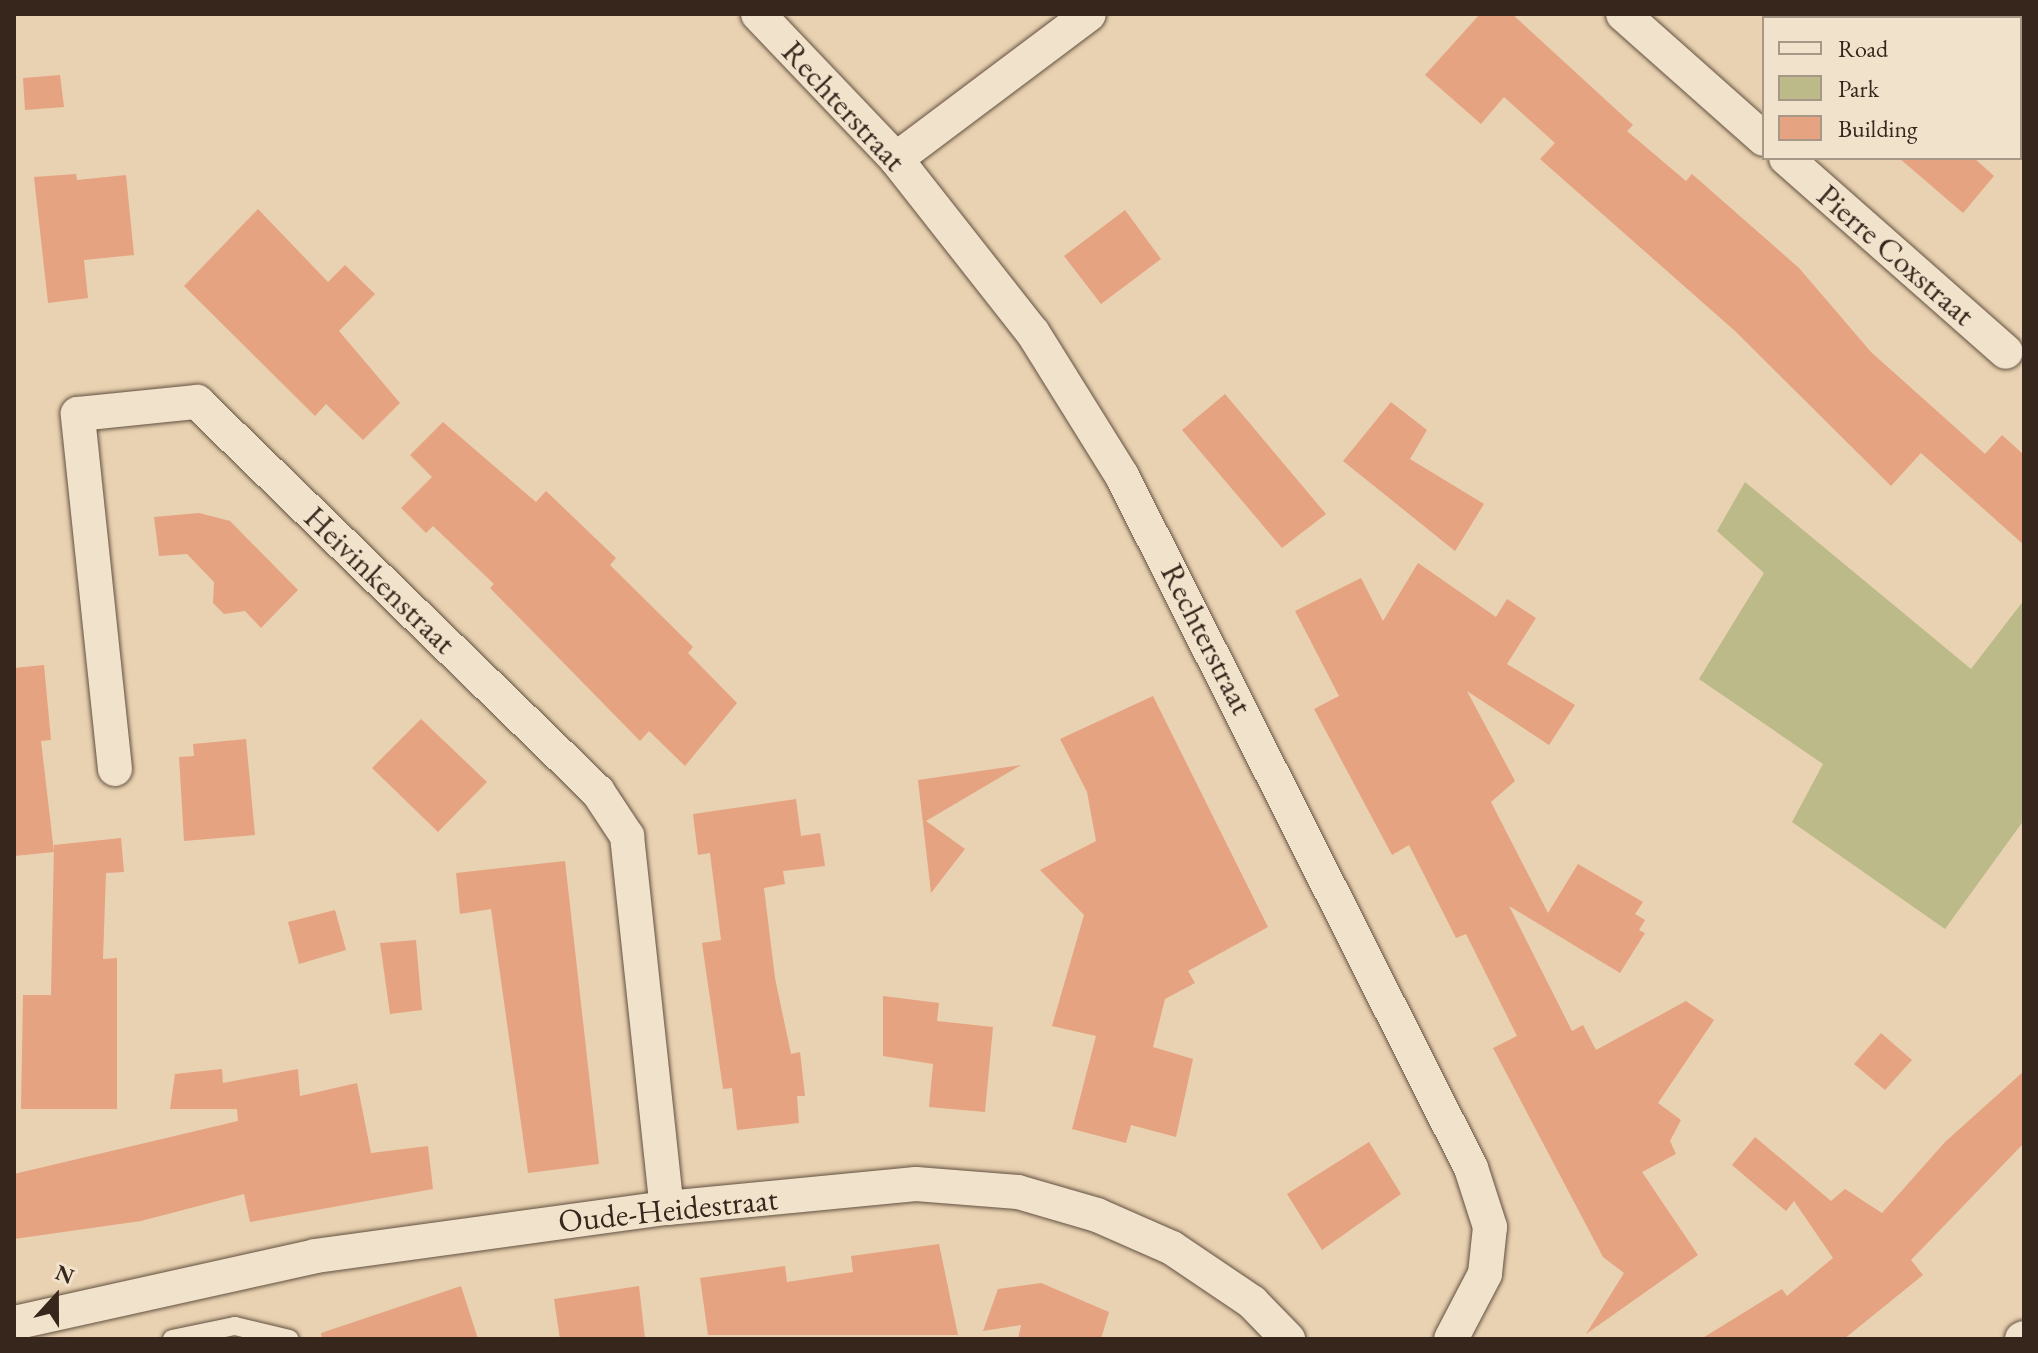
<!DOCTYPE html>
<style>
body{margin:0}
#map{position:relative;width:2038px;height:1353px;overflow:hidden;background:#e9d2b1;font-family:"EB Garamond",serif}
div>[style]{position:absolute}
[style*='--x']{left:calc(var(--x)*1px);top:calc(var(--y)*1px);width:calc(var(--w)*1px);rotate:calc(var(--a)*1deg)}
.green>*{inset:0;background:#bbba88}
.building>*{inset:0;background:#e5a382}
.roads{filter:drop-shadow(0 0 2px #635141) drop-shadow(0 0 2px #635141)}
.service>*{height:18px;margin:-9px;padding:0 9px;transform-origin:9px;border-radius:9px;background:#f1e2cc}
.minor>*{height:34px;margin:-17px;padding:0 17px;transform-origin:17px;border-radius:17px;background:#f1e2cc}
span{translate:-50% -50%;white-space:nowrap;text-align:center;line-height:1.15;-webkit-text-stroke:6px #f1e2cc;paint-order:stroke}
.street-label{font-size:32px;color:#36261c}
.frame{position:absolute;inset:0;border:16px solid #36261c;pointer-events:none}
.legend{position:absolute;left:1762px;top:16px;width:260px;height:144px;box-sizing:border-box;background:#f1e2cc;border:2px solid #a69786;margin:0;padding:10px 14px;list-style:none;font-size:24px;color:#36261c}
.legend li{display:flex;align-items:center;gap:16px;height:40px}
.legend b{width:40px;border:2px solid #a69786}
.north{position:absolute;left:16px;top:1257px;width:80px;height:80px;-webkit-text-stroke:6px #f1e2cc;paint-order:stroke;rotate:21deg;font-size:22px;font-weight:700;line-height:32px;text-align:center;color:#36261c}
.north::after{content:'';display:block;margin:auto;width:28px;height:36px;background:#36261c;clip-path:polygon(50% 0,100% 100%,50% 72%,0 100%)}
</style>
<div id="map">
<div class="green">
<i style="clip-path:polygon(1745px 482px,1971px 669px,2024px 600px,2024px 820px,1945px 929px,1792px 822px,1823px 764px,1699px 679px,1764px 573px,1717px 531px)"></i>
</div>
<div class="building">
<i style="clip-path:polygon(1480px 14px,1512px 14px,1633px 125px,1627px 131px,1686px 181px,1692px 174px,1799px 268px,1871px 352px,1985px 454px,2002px 435px,2024px 455px,2024px 545px,1921px 453px,1891px 486px,1735px 331px,1540px 159px,1555px 143px,1504px 97px,1481px 124px,1425px 75px)"></i>
<i style="clip-path:polygon(60px 75px,64px 107px,25px 110px,23px 78px)"></i>
<i style="clip-path:polygon(1899px 158px,1974px 158px,1994px 176px,1963px 213px)"></i>
<i style="clip-path:polygon(76px 174px,77px 180px,126px 175px,134px 255px,84px 260px,88px 298px,48px 303px,34px 177px)"></i>
<i style="clip-path:polygon(258px 209px,328px 282px,345px 265px,375px 294px,339px 331px,400px 403px,363px 440px,326px 404px,315px 416px,184px 286px)"></i>
<i style="clip-path:polygon(1125px 210px,1161px 259px,1101px 304px,1064px 256px)"></i>
<i style="clip-path:polygon(1225px 394px,1326px 514px,1282px 548px,1182px 430px)"></i>
<i style="clip-path:polygon(1391px 402px,1427px 430px,1410px 459px,1484px 504px,1455px 551px,1343px 461px)"></i>
<i style="clip-path:polygon(443px 422px,536px 502px,546px 491px,616px 558px,610px 565px,693px 647px,688px 653px,737px 703px,685px 766px,649px 731px,640px 741px,490px 588px,494px 584px,433px 526px,426px 533px,401px 508px,432px 477px,410px 455px)"></i>
<i style="clip-path:polygon(199px 513px,230px 521px,298px 590px,261px 628px,245px 611px,224px 614px,213px 603px,214px 582px,187px 554px,159px 556px,154px 517px)"></i>
<i style="clip-path:polygon(1418px 563px,1496px 617px,1507px 599px,1536px 618px,1507px 664px,1575px 705px,1549px 745px,1467px 691px,1515px 781px,1491px 802px,1548px 913px,1578px 864px,1643px 902px,1635px 914px,1645px 920px,1639px 930px,1645px 933px,1620px 973px,1509px 906px,1572px 1031px,1583px 1025px,1596px 1050px,1686px 1001px,1714px 1020px,1658px 1103px,1681px 1120px,1670px 1141px,1676px 1154px,1642px 1172px,1698px 1255px,1586px 1334px,1624px 1273px,1603px 1257px,1493px 1048px,1517px 1036px,1466px 934px,1456px 938px,1409px 845px,1392px 855px,1314px 709px,1339px 696px,1295px 611px,1361px 578px,1383px 621px)"></i>
<i style="clip-path:polygon(44px 665px,51px 740px,41px 741px,54px 852px,14px 856px,14px 668px)"></i>
<i style="clip-path:polygon(1153px 696px,1268px 927px,1188px 971px,1195px 983px,1165px 999px,1153px 1047px,1193px 1059px,1176px 1137px,1131px 1125px,1126px 1143px,1072px 1129px,1096px 1036px,1052px 1026px,1084px 915px,1040px 870px,1096px 841px,1087px 792px,1060px 739px)"></i>
<i style="clip-path:polygon(421px 719px,487px 782px,438px 832px,372px 768px)"></i>
<i style="clip-path:polygon(246px 739px,255px 835px,184px 841px,179px 757px,194px 756px,193px 744px)"></i>
<i style="clip-path:polygon(1021px 765px,926px 821px,965px 849px,931px 893px,918px 780px)"></i>
<i style="clip-path:polygon(796px 799px,801px 836px,820px 833px,825px 866px,783px 871px,785px 884px,764px 888px,775px 978px,791px 1054px,800px 1052px,805px 1096px,797px 1096px,799px 1123px,737px 1130px,732px 1088px,723px 1089px,702px 943px,721px 940px,710px 853px,698px 855px,693px 814px)"></i>
<i style="clip-path:polygon(121px 838px,124px 872px,106px 873px,103px 959px,117px 958px,117px 1109px,21px 1109px,23px 995px,51px 995px,54px 845px)"></i>
<i style="clip-path:polygon(565px 861px,599px 1164px,528px 1173px,491px 909px,460px 914px,456px 873px)"></i>
<i style="clip-path:polygon(335px 910px,346px 950px,299px 964px,288px 922px)"></i>
<i style="clip-path:polygon(416px 940px,422px 1010px,390px 1014px,380px 943px)"></i>
<i style="clip-path:polygon(883px 996px,939px 1003px,937px 1021px,993px 1027px,985px 1112px,929px 1107px,933px 1064px,883px 1056px)"></i>
<i style="clip-path:polygon(1881px 1033px,1912px 1060px,1885px 1090px,1854px 1064px)"></i>
<i style="clip-path:polygon(222px 1069px,223px 1083px,298px 1069px,300px 1096px,357px 1083px,371px 1153px,428px 1146px,433px 1189px,250px 1222px,244px 1194px,141px 1221px,14px 1239px,14px 1174px,238px 1121px,237px 1109px,170px 1109px,175px 1074px)"></i>
<i style="clip-path:polygon(2024px 1071px,2024px 1143px,1911px 1260px,1923px 1275px,1844px 1339px,1701px 1339px,1782px 1289px,1787px 1296px,1833px 1258px,1794px 1201px,1786px 1211px,1732px 1165px,1755px 1137px,1831px 1201px,1845px 1189px,1882px 1213px,1945px 1142px)"></i>
<i style="clip-path:polygon(1369px 1142px,1401px 1194px,1322px 1250px,1287px 1194px)"></i>
<i style="clip-path:polygon(939px 1244px,958px 1335px,708px 1335px,700px 1278px,785px 1266px,787px 1282px,853px 1272px,851px 1256px)"></i>
<i style="clip-path:polygon(1041px 1283px,1109px 1312px,1101px 1339px,1018px 1339px,1021px 1325px,983px 1331px,998px 1289px)"></i>
<i style="clip-path:polygon(461px 1286px,478px 1339px,322px 1339px,321px 1333px)"></i>
<i style="clip-path:polygon(639px 1286px,645px 1339px,560px 1339px,554px 1299px)"></i>
</div>
<div class="roads">
<div class="service">
<i style="--x:172;--y:1339;--w:64;--a:-11.7"></i>
<i style="--x:235;--y:1326;--w:56;--a:13.5"></i>
</div>
<div class="minor">
<i style="--x:758;--y:14;--w:200;--a:46.4"></i>
<i style="--x:896;--y:159;--w:221;--a:51.8"></i>
<i style="--x:1033;--y:333;--w:168;--a:58.1"></i>
<i style="--x:1122;--y:476;--w:775;--a:63.24"></i>
<i style="--x:1471;--y:1168;--w:62;--a:72.1"></i>
<i style="--x:1490;--y:1227;--w:47;--a:96.1"></i>
<i style="--x:1485;--y:1274;--w:73;--a:117.6"></i>
<i style="--x:1623;--y:14;--w:188;--a:41.6"></i>
<i style="--x:1786;--y:158;--w:293;--a:41.4"></i>
<i style="--x:896;--y:159;--w:241;--a:-36.9"></i>
<i style="--x:115;--y:769;--w:357;--a:-96"></i>
<i style="--x:78;--y:414;--w:120;--a:-5.8"></i>
<i style="--x:197;--y:402;--w:559;--a:44.2"></i>
<i style="--x:598;--y:792;--w:53;--a:56.6"></i>
<i style="--x:627;--y:836;--w:374;--a:83.9"></i>
<i style="--x:14;--y:1323;--w:308;--a:-12.5"></i>
<i style="--x:315;--y:1256;--w:355;--a:-7.8"></i>
<i style="--x:667;--y:1208;--w:250;--a:-5.5"></i>
<i style="--x:916;--y:1184;--w:102;--a:4.5"></i>
<i style="--x:1018;--y:1192;--w:82;--a:16.2"></i>
<i style="--x:1097;--y:1215;--w:82;--a:23.7"></i>
<i style="--x:1172;--y:1248;--w:97;--a:34"></i>
<i style="--x:1252;--y:1302;--w:52;--a:45.8"></i>
<i style="--x:2022;--y:1339;--w:2;--a:-27"></i>
</div>
</div>
<div class="street-label">
<span style="left:844px;top:106px;rotate:47deg">Rechterstraat</span>
<span style="left:1896px;top:255px;rotate:41deg">Pierre Coxstraat</span>
<span style="left:380px;top:580px;rotate:44deg">Heivinkenstraat</span>
<span style="left:1207px;top:639px;rotate:63deg">Rechterstraat</span>
<span style="left:668px;top:1210px;rotate:-6deg">Oude-Heidestraat</span>
</div>
<div class="frame"></div>
<ul class="legend">
<li><b style="height:10px;background:#f1e2cc"></b>Road</li>
<li><b style="height:22px;background:#bbba88"></b>Park</li>
<li><b style="height:22px;background:#e5a382"></b>Building</li>
</ul>
<div class="north">N</div>
</div>
